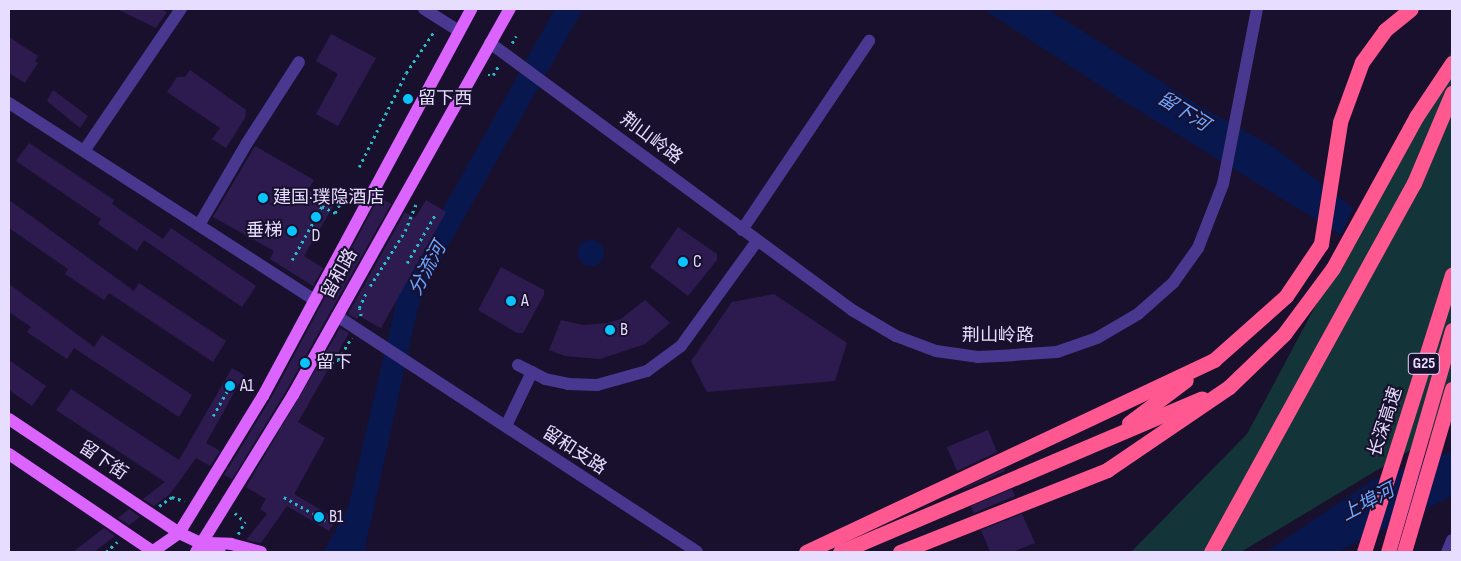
<!DOCTYPE html>
<meta charset="utf-8">
<style>
body{margin:0}
#map{position:relative;width:1461px;height:561px;overflow:hidden;background:#19102e;font-family:"Sofia Sans Condensed","Noto Sans SC",sans-serif}
div>[style]{position:absolute}
[style*='--x']{left:calc(var(--x)*1px);top:calc(var(--y)*1px);width:calc(var(--w)*1px);rotate:calc(var(--a)*1deg)}
.green>*{inset:0;background:#133438}
.water>*{inset:0;background:#08184f}
.round{border-radius:50%}
.building>*{inset:0;background:#2d1b50}
.path>*{height:2.5px;margin-top:-1.25px;transform-origin:0;background:repeating-linear-gradient(90deg,#29bbc7 0 2.5px,transparent 0 6.5px)}
.minor>*{height:12px;margin:-6px;padding:0 6px;transform-origin:6px;border-radius:6px;background:#483890}
.major>*{height:12px;margin:-6px;padding:0 6px;transform-origin:6px;border-radius:6px;background:#db64ff}
.highway>*{height:15px;margin:-7.5px;padding:0 7.5px;transform-origin:7.5px;border-radius:7.5px;background:#ff5891}
.dots>*{width:14px;height:14px;translate:-50% -50%;box-sizing:border-box;border:2px solid #19102e;border-radius:50%}
span{translate:-50% -50%;white-space:nowrap;text-align:center;line-height:1.15;-webkit-text-stroke:4px #19102e;paint-order:stroke}
.shield-label span{padding:1px 4px;background:#19102e;border:1px solid;border-radius:4px;-webkit-text-stroke-width:0}
.shield-label{font-size:16px;color:#e6ddff;font-weight:700}
.poi-label{font-size:18px;color:#e6ddff}
.left{translate:0 -50%;text-align:left}
.right{translate:-100% -50%;text-align:right}
.street-label{font-size:18px;color:#e6ddff}
.water-label{font-size:19px;color:#6ba6ff;font-style:italic}
.frame{position:absolute;inset:0;border:10px solid #e6ddff;pointer-events:none}
</style>
<div id="map">
<div class="green">
<i style="clip-path:polygon(1452px 50px,1452px 425px,1241px 552px,1131px 552px,1247px 434px)"></i>
</div>
<div class="water">
<i style="clip-path:polygon(555px 9px,583px 9px,427px 283px,418px 307px,364px 552px,324px 552px,349px 505px,400px 286px)"></i>
<i style="clip-path:polygon(983px 9px,1048px 9px,1198px 105px,1275px 148px,1353px 208px,1341px 235px,1122px 100px)"></i>
<i class="round" style="left:578px;top:240px;width:26px;height:26px"></i>
<i style="clip-path:polygon(1452px 451px,1452px 496px,1337px 552px,1266px 552px,1373px 480px)"></i>
</div>
<div class="building">
<i style="clip-path:polygon(117px 9px,160px 9px,167px 12px,156px 28px)"></i>
<i style="clip-path:polygon(331px 34px,376px 58px,338px 126px,316px 114px,338px 74px,316px 61px)"></i>
<i style="clip-path:polygon(9px 37px,38px 56px,35px 61px,38px 63px,25px 83px,9px 73px)"></i>
<i style="clip-path:polygon(190px 70px,246px 110px,245px 118px,226px 148px,212px 139px,220px 128px,167px 92px,177px 77px,185px 77px)"></i>
<i style="clip-path:polygon(53px 90px,88px 116px,80px 128px,47px 101px)"></i>
<i style="clip-path:polygon(29px 143px,114px 200px,112px 204px,163px 239px,171px 228px,256px 286px,242px 307px,144px 240px,137px 251px,98px 224px,101px 219px,16px 161px)"></i>
<i style="clip-path:polygon(255px 146px,314px 180px,308px 190px,334px 205px,304px 256px,323px 268px,313px 286px,270px 259px,274px 251px,213px 217px)"></i>
<i style="clip-path:polygon(379px 197px,391px 204px,286px 391px,232px 479px,224px 475px,270px 400px)"></i>
<i style="clip-path:polygon(9px 200px,134px 291px,139px 283px,226px 341px,213px 362px,109px 293px,104px 300px,65px 274px,68px 269px,9px 228px)"></i>
<i style="clip-path:polygon(426px 200px,446px 212px,381px 328px,359px 316px,357px 319px,348px 314px,405px 212px,415px 218px)"></i>
<i style="clip-path:polygon(678px 227px,717px 254px,717px 260px,688px 296px,650px 267px)"></i>
<i style="clip-path:polygon(501px 267px,544px 290px,544px 295px,523px 333px,517px 333px,478px 310px)"></i>
<i style="clip-path:polygon(9px 284px,94px 347px,102px 335px,192px 395px,179px 417px,74px 348px,67px 359px,27px 332px,31px 327px,9px 312px)"></i>
<i style="clip-path:polygon(774px 294px,847px 343px,835px 381px,707px 392px,691px 361px,732px 302px)"></i>
<i style="clip-path:polygon(645px 300px,670px 323px,645px 344px,600px 359px,565px 356px,549px 350px,561px 320px,583px 325px,607px 323px,621px 319px)"></i>
<i style="clip-path:polygon(340px 328px,349px 333px,298px 422px,325px 438px,294px 494px,336px 519px,329px 531px,287px 506px,261px 543px,246px 540px,267px 514px,260px 509px,266px 499px,246px 487px)"></i>
<i style="clip-path:polygon(9px 360px,46px 386px,32px 406px,9px 390px)"></i>
<i style="clip-path:polygon(232px 368px,244px 375px,206px 443px,220px 451px,210px 466px,196px 458px,170px 494px,154px 506px,143px 499px,165px 482px,56px 410px,71px 389px,179px 460px)"></i>
<i style="clip-path:polygon(988px 430px,997px 452px,957px 471px,947px 447px)"></i>
<i style="clip-path:polygon(1004px 469px,1005px 471px,964px 489px,964px 488px)"></i>
<i style="clip-path:polygon(1012px 489px,1015px 496px,974px 513px,971px 506px)"></i>
<i style="clip-path:polygon(129px 509px,140px 517px,129px 525px,118px 518px)"></i>
<i style="clip-path:polygon(1022px 514px,1035px 543px,1012px 552px,990px 552px,981px 530px)"></i>
<i style="clip-path:polygon(104px 528px,115px 536px,94px 552px,73px 552px)"></i>
</div>
<div class="path">
<i style="--x:512;--y:43;--w:8;--a:-60"></i>
<i style="--x:488;--y:75;--w:5;--a:0"></i>
<i style="--x:493;--y:75;--w:12;--a:-59"></i>
<i style="--x:359;--y:167;--w:105;--a:-63.4"></i>
<i style="--x:406;--y:73;--w:52;--a:-56"></i>
<i style="--x:292;--y:260;--w:62;--a:-60.9"></i>
<i style="--x:322;--y:206;--w:15;--a:28"></i>
<i style="--x:335;--y:213;--w:27;--a:-62"></i>
<i style="--x:407;--y:263;--w:56;--a:-59.7"></i>
<i style="--x:370;--y:286;--w:65;--a:-57.5"></i>
<i style="--x:405;--y:231;--w:31;--a:-68"></i>
<i style="--x:361;--y:316;--w:8;--a:-104"></i>
<i style="--x:359;--y:308;--w:19;--a:-65"></i>
<i style="--x:325;--y:365;--w:14;--a:-21"></i>
<i style="--x:338;--y:360;--w:26;--a:-59"></i>
<i style="--x:213;--y:416;--w:45;--a:-60.6"></i>
<i style="--x:284;--y:497;--w:48;--a:29.7"></i>
<i style="--x:159;--y:506;--w:16;--a:-35"></i>
<i style="--x:172;--y:497;--w:13;--a:18"></i>
<i style="--x:235;--y:513;--w:13;--a:42"></i>
<i style="--x:238;--y:534;--w:14;--a:-60"></i>
<i style="--x:106;--y:552;--w:15;--a:-42"></i>
</div>
<div class="minor">
<i style="--x:424;--y:9;--w:41;--a:32.2"></i>
<i style="--x:490;--y:43;--w:450;--a:36.4"></i>
<i style="--x:852;--y:310;--w:51;--a:30.6"></i>
<i style="--x:896;--y:336;--w:43;--a:20.6"></i>
<i style="--x:936;--y:351;--w:42;--a:8.1"></i>
<i style="--x:978;--y:357;--w:35;--a:-3"></i>
<i style="--x:1013;--y:355;--w:44;--a:-3.9"></i>
<i style="--x:1057;--y:352;--w:42;--a:-19.3"></i>
<i style="--x:1097;--y:338;--w:48;--a:-30.3"></i>
<i style="--x:1138;--y:314;--w:47;--a:-41.5"></i>
<i style="--x:1173;--y:283;--w:43;--a:-54.5"></i>
<i style="--x:1198;--y:248;--w:69;--a:-68.7"></i>
<i style="--x:1223;--y:184;--w:178;--a:-79"></i>
<i style="--x:9;--y:103;--w:364;--a:32.8"></i>
<i style="--x:84;--y:151;--w:172;--a:-55.7"></i>
<i style="--x:199;--y:225;--w:95;--a:-59.7"></i>
<i style="--x:247;--y:143;--w:96;--a:-57.3"></i>
<i style="--x:742;--y:230;--w:228;--a:-56.1"></i>
<i style="--x:337;--y:316;--w:430;--a:33.2"></i>
<i style="--x:518;--y:365;--w:30;--a:27"></i>
<i style="--x:545;--y:379;--w:24;--a:12"></i>
<i style="--x:568;--y:384;--w:29;--a:2"></i>
<i style="--x:597;--y:385;--w:52;--a:-15.6"></i>
<i style="--x:647;--y:371;--w:42;--a:-36.3"></i>
<i style="--x:681;--y:346;--w:130;--a:-54.1"></i>
<i style="--x:506;--y:426;--w:60;--a:-64.3"></i>
<i style="--x:1447;--y:552;--w:13;--a:-67"></i>
</div>
<div class="major">
<i style="--x:9;--y:419;--w:205;--a:33.8"></i>
<i style="--x:179;--y:533;--w:45;--a:24.9"></i>
<i style="--x:9;--y:454;--w:175;--a:34.1"></i>
<i style="--x:207;--y:543;--w:24;--a:2"></i>
<i style="--x:231;--y:544;--w:31;--a:15"></i>
<i style="--x:152;--y:552;--w:33;--a:-35"></i>
<i style="--x:179;--y:533;--w:161;--a:-58.5"></i>
<i style="--x:263;--y:396;--w:439;--a:-61.7"></i>
<i style="--x:196;--y:552;--w:185;--a:-58.3"></i>
<i style="--x:293;--y:395;--w:443;--a:-60.7"></i>
</div>
<div class="highway">
<i style="--x:1129;--y:423;--w:71;--a:-37"></i>
<i style="--x:806;--y:552;--w:451;--a:-25.2"></i>
<i style="--x:1214;--y:360;--w:96;--a:-41.6"></i>
<i style="--x:1286;--y:296;--w:63;--a:-56.1"></i>
<i style="--x:1321;--y:244;--w:123;--a:-81.1"></i>
<i style="--x:1340;--y:122;--w:64;--a:-69.9"></i>
<i style="--x:1362;--y:62;--w:39;--a:-54"></i>
<i style="--x:1385;--y:30;--w:33;--a:-39"></i>
<i style="--x:840;--y:552;--w:393;--a:-23"></i>
<i style="--x:900;--y:552;--w:223;--a:-21.6"></i>
<i style="--x:1107;--y:470;--w:148;--a:-34.2"></i>
<i style="--x:1229;--y:387;--w:76;--a:-43.9"></i>
<i style="--x:1284;--y:334;--w:82;--a:-53.4"></i>
<i style="--x:1333;--y:268;--w:172;--a:-61.2"></i>
<i style="--x:1416;--y:117;--w:65;--a:-56.3"></i>
<i style="--x:1211;--y:552;--w:421;--a:-61.2"></i>
<i style="--x:1414;--y:183;--w:98;--a:-67.1"></i>
<i style="--x:1364;--y:552;--w:291;--a:-72.4"></i>
<i style="--x:1388;--y:552;--w:231;--a:-73.9"></i>
<i style="--x:1404;--y:552;--w:170;--a:-73.6"></i>
</div>
<div class="dots">
<i style="left:408px;top:99px;background:#09c4ff"></i>
<i style="left:263px;top:198px;background:#09c4ff"></i>
<i style="left:316px;top:217px;background:#09c4ff"></i>
<i style="left:292px;top:231px;background:#09c4ff"></i>
<i style="left:683px;top:262px;background:#09c4ff"></i>
<i style="left:511px;top:301px;background:#09c4ff"></i>
<i style="left:610px;top:330px;background:#09c4ff"></i>
<i style="left:305px;top:363px;background:#09c4ff"></i>
<i style="left:230px;top:386px;background:#09c4ff"></i>
<i style="left:319px;top:517px;background:#09c4ff"></i>
</div>
<div class="shield-label">
<span style="left:1424px;top:364px">G25</span>
</div>
<div class="poi-label">
<span class="left" style="left:418px;top:99px">留下西</span>
<span class="left" style="left:273px;top:198px">建国·璞隐酒店</span>
<span class="right" style="left:282px;top:231px">垂梯</span>
<span style="left:316px;top:236px">D</span>
<span class="left" style="left:693px;top:262px">C</span>
<span class="left" style="left:521px;top:301px">A</span>
<span class="left" style="left:620px;top:330px">B</span>
<span class="left" style="left:316px;top:363px">留下</span>
<span class="left" style="left:240px;top:386px">A1</span>
<span class="left" style="left:329px;top:517px">B1</span>
</div>
<div class="street-label">
<span style="left:651px;top:139px;rotate:37deg">荆山岭路</span>
<span style="left:340px;top:274px;rotate:-61deg">留和路</span>
<span style="left:998px;top:336px">荆山岭路</span>
<span style="left:1386px;top:422px;rotate:-72deg">长深高速</span>
<span style="left:574px;top:451px;rotate:33deg">留和支路</span>
<span style="left:103px;top:461px;rotate:34deg">留下街</span>
</div>
<div class="water-label">
<span style="left:1183px;top:112px;rotate:32deg">留下河</span>
<span style="left:428px;top:269px;rotate:-62deg">分流河</span>
<span style="left:1368px;top:503px;rotate:-28deg">上埠河</span>
</div>
<div class="frame"></div>
</div>
